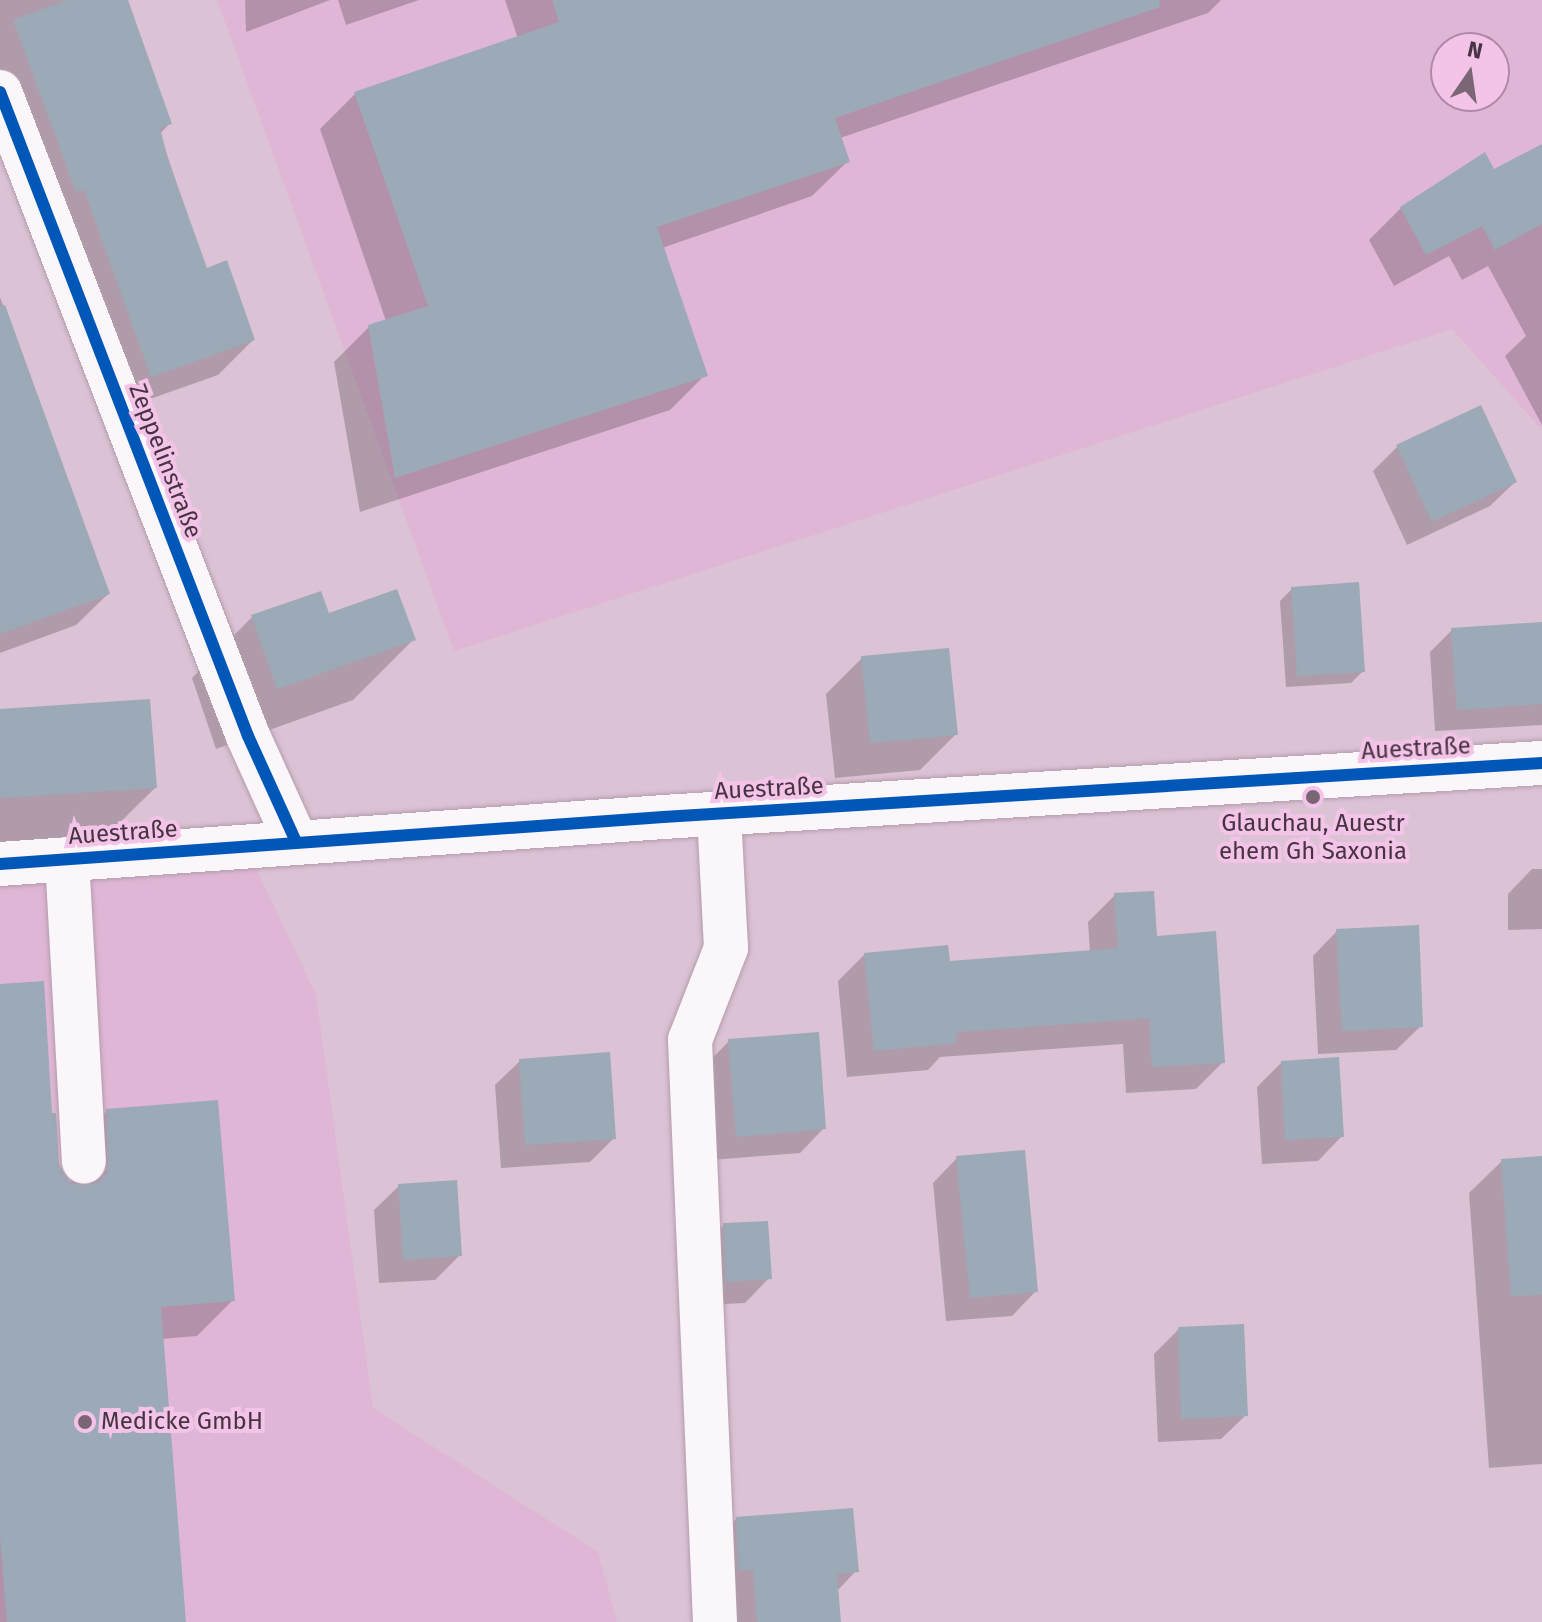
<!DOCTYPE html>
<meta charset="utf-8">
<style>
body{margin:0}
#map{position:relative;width:1542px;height:1622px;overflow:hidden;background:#dcc2d5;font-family:"Fira Sans",sans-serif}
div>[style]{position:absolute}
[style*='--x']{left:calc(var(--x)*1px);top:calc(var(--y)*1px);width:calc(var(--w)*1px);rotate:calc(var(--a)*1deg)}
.built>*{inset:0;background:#e0b6d6}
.shadow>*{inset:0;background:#0003}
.building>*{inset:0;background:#9ca9b7}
.roads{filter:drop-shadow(0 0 2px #b29dac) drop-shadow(0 0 2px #b29dac)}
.minor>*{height:44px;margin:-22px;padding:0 22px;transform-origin:22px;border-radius:22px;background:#faf6f9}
.cycleway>*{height:12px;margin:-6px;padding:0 6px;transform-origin:6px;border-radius:6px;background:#0057b8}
.dots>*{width:22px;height:22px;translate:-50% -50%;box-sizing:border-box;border:4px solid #f4c3e8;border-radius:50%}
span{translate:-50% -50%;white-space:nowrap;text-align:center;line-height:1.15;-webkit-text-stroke:8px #f4c3e8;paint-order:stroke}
.street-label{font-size:24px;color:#473443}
.poi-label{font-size:24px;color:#473443}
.left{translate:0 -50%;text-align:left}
.north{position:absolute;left:1430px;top:32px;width:80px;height:80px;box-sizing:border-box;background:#f4c3e8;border:2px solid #af8aa6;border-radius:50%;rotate:13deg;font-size:22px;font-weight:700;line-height:32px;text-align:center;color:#473443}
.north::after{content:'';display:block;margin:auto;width:28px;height:36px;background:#7b6676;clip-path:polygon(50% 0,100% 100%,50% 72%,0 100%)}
</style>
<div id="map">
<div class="built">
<i style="clip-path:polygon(evenodd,217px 0,1542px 0,1542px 430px,1452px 329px,454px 651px,217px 0,1446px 48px,1494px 48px,1494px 96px,1446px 96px,1446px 48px)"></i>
<i style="clip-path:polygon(245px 845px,316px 995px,373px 1408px,598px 1552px,617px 1622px,0 1622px,0 864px)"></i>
</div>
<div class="shadow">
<i style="clip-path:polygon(0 0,126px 0,169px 124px,160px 134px,206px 271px,253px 340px,218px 375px,116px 411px,0 114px)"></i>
<i style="clip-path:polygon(245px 0,330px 0,246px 32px)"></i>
<i style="clip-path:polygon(338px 0,419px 0,346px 25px)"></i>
<i style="clip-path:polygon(505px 0,1221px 0,1208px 13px,840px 138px,848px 161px,812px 196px,662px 248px,705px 375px,670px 410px,360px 512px,334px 362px,369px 327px,386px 321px,320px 129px,355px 94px,578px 217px)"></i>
<i style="clip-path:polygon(1542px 146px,1542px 425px,1505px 356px,1526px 336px,1488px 266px,1462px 280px,1449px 256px,1394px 286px,1369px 240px,1401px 208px,1493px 172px)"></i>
<i style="clip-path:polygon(0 297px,108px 594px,76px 625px,0 653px)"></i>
<i style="clip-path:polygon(1397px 447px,1515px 482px,1490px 506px,1407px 545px,1373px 471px)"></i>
<i style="clip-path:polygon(1292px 589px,1363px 671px,1351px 683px,1286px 687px,1280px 601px)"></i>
<i style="clip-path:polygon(328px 615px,413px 640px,353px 700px,216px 749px,192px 678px,252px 617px)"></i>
<i style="clip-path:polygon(1542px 624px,1542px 725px,1435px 731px,1430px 652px,1452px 630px)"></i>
<i style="clip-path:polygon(862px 658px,956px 734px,920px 770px,835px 778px,826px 694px)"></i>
<i style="clip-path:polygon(0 712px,155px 788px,94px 848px,0 854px)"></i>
<i style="clip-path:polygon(1532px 869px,1542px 869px,1542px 929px,1508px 930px,1508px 894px)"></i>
<i style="clip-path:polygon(1115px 895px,1155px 938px,1223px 1062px,1196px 1089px,1126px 1093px,1123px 1044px,940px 1057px,928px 1070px,847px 1077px,838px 981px,865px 954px,948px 963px,1090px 952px,1088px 922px)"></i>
<i style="clip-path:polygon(1337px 931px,1421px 1026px,1396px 1050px,1318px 1054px,1313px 956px)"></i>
<i style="clip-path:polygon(0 986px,50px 1116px,57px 1165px,71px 1186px,71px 1147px,107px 1111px,233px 1300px,197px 1336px,161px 1339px,184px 1622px,0 1622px)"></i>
<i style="clip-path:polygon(729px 1041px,824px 1128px,800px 1153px,712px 1160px,705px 1066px)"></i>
<i style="clip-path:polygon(520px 1061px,614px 1138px,590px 1162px,501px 1168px,495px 1085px)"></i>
<i style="clip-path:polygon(1281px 1063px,1342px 1136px,1318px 1161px,1262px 1164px,1257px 1087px)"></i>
<i style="clip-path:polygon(957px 1158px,1036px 1291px,1012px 1316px,946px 1321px,933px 1183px)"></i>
<i style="clip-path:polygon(1542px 1158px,1542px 1464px,1489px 1468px,1469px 1193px,1502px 1161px)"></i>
<i style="clip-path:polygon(399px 1186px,460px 1255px,435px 1280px,379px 1283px,374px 1210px)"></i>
<i style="clip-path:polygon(724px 1225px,769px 1278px,745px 1303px,702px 1305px,699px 1250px)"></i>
<i style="clip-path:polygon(1179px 1329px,1246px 1415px,1221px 1439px,1158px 1442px,1154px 1354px)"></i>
<i style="clip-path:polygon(736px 1519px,856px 1571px,837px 1591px,839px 1622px,732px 1622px,712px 1543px)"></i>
</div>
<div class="building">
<i style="clip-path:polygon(67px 0,128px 0,172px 124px,160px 128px,168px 159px,207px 268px,227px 260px,255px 340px,151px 377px,84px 190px,76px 192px,13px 20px)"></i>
<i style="clip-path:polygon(552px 0,1159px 0,1160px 7px,835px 118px,850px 162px,657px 227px,708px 376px,395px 478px,368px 325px,428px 306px,354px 92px,559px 22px)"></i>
<i style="clip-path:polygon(1542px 144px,1542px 224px,1495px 250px,1482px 226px,1426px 255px,1400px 207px,1485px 152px,1494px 169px)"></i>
<i style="clip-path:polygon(5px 305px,110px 594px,0 634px,0 306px)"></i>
<i style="clip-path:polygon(1481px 405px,1517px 482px,1432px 522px,1396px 445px)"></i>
<i style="clip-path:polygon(1359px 582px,1365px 672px,1297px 676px,1291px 587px)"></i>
<i style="clip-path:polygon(397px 589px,416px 640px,277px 689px,251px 615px,321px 591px,329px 613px)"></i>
<i style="clip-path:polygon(1542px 622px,1542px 704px,1457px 710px,1451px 628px)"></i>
<i style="clip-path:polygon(949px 648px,958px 735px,870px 743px,861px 656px)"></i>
<i style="clip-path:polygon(150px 699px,157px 788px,0 798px,0 709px)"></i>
<i style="clip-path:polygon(1154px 891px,1157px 936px,1216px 931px,1225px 1063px,1152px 1067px,1149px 1018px,956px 1032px,957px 1043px,874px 1051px,864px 953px,948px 945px,950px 961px,1118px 948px,1114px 893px)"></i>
<i style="clip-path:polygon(1419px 925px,1423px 1027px,1342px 1031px,1336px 929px)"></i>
<i style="clip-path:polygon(44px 981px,52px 1113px,56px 1113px,59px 1164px,72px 1184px,97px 1183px,107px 1173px,106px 1109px,218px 1100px,235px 1301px,161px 1307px,186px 1622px,7px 1622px,0 1537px,0 984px)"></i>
<i style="clip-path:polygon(819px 1032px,826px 1129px,736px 1137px,728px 1039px)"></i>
<i style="clip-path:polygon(610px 1052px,616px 1139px,525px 1145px,519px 1059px)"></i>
<i style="clip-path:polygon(1339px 1057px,1344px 1137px,1285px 1140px,1281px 1061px)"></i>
<i style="clip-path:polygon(1025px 1150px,1038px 1292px,970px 1298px,956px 1156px)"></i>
<i style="clip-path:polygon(1542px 1156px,1542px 1295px,1511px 1296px,1501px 1159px)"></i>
<i style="clip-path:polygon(457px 1180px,462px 1256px,403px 1260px,398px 1184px)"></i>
<i style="clip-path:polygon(768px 1221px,772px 1279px,725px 1282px,723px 1223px)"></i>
<i style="clip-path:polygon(1244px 1324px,1248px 1416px,1181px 1419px,1178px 1327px)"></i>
<i style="clip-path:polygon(853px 1508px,859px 1572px,837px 1574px,841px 1622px,757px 1622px,753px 1570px,738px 1571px,736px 1517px)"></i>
</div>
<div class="roads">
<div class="minor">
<i style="--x:0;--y:92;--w:690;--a:68.94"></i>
<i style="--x:248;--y:736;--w:116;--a:65.6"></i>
<i style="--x:67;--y:859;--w:303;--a:86.8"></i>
<i style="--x:0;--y:864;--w:665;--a:-4.05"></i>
<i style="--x:663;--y:817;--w:881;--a:-3.52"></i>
<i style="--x:715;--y:1622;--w:583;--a:-92.46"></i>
<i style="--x:690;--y:1040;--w:99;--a:-68.6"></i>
<i style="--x:726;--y:948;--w:134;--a:-93"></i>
</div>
</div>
<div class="cycleway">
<i style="--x:0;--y:92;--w:690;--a:68.94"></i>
<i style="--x:248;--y:736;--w:116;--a:65.6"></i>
<i style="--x:0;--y:864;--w:665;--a:-4.05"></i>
<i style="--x:663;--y:817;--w:881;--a:-3.52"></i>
</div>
<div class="dots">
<i style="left:1313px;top:797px;background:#7b6676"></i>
<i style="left:85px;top:1422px;background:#7b6676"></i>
</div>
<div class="street-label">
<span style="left:165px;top:461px;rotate:69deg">Zeppelinstraße</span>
<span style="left:1416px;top:749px;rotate:-3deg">Auestraße</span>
<span style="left:769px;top:789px;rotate:-3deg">Auestraße</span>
<span style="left:123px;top:833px;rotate:-4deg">Auestraße</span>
</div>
<div class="poi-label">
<span style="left:1313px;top:838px">Glauchau, Auestr<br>ehem Gh Saxonia</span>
<span class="left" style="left:101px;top:1422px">Medicke GmbH</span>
</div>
<div class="north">N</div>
</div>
